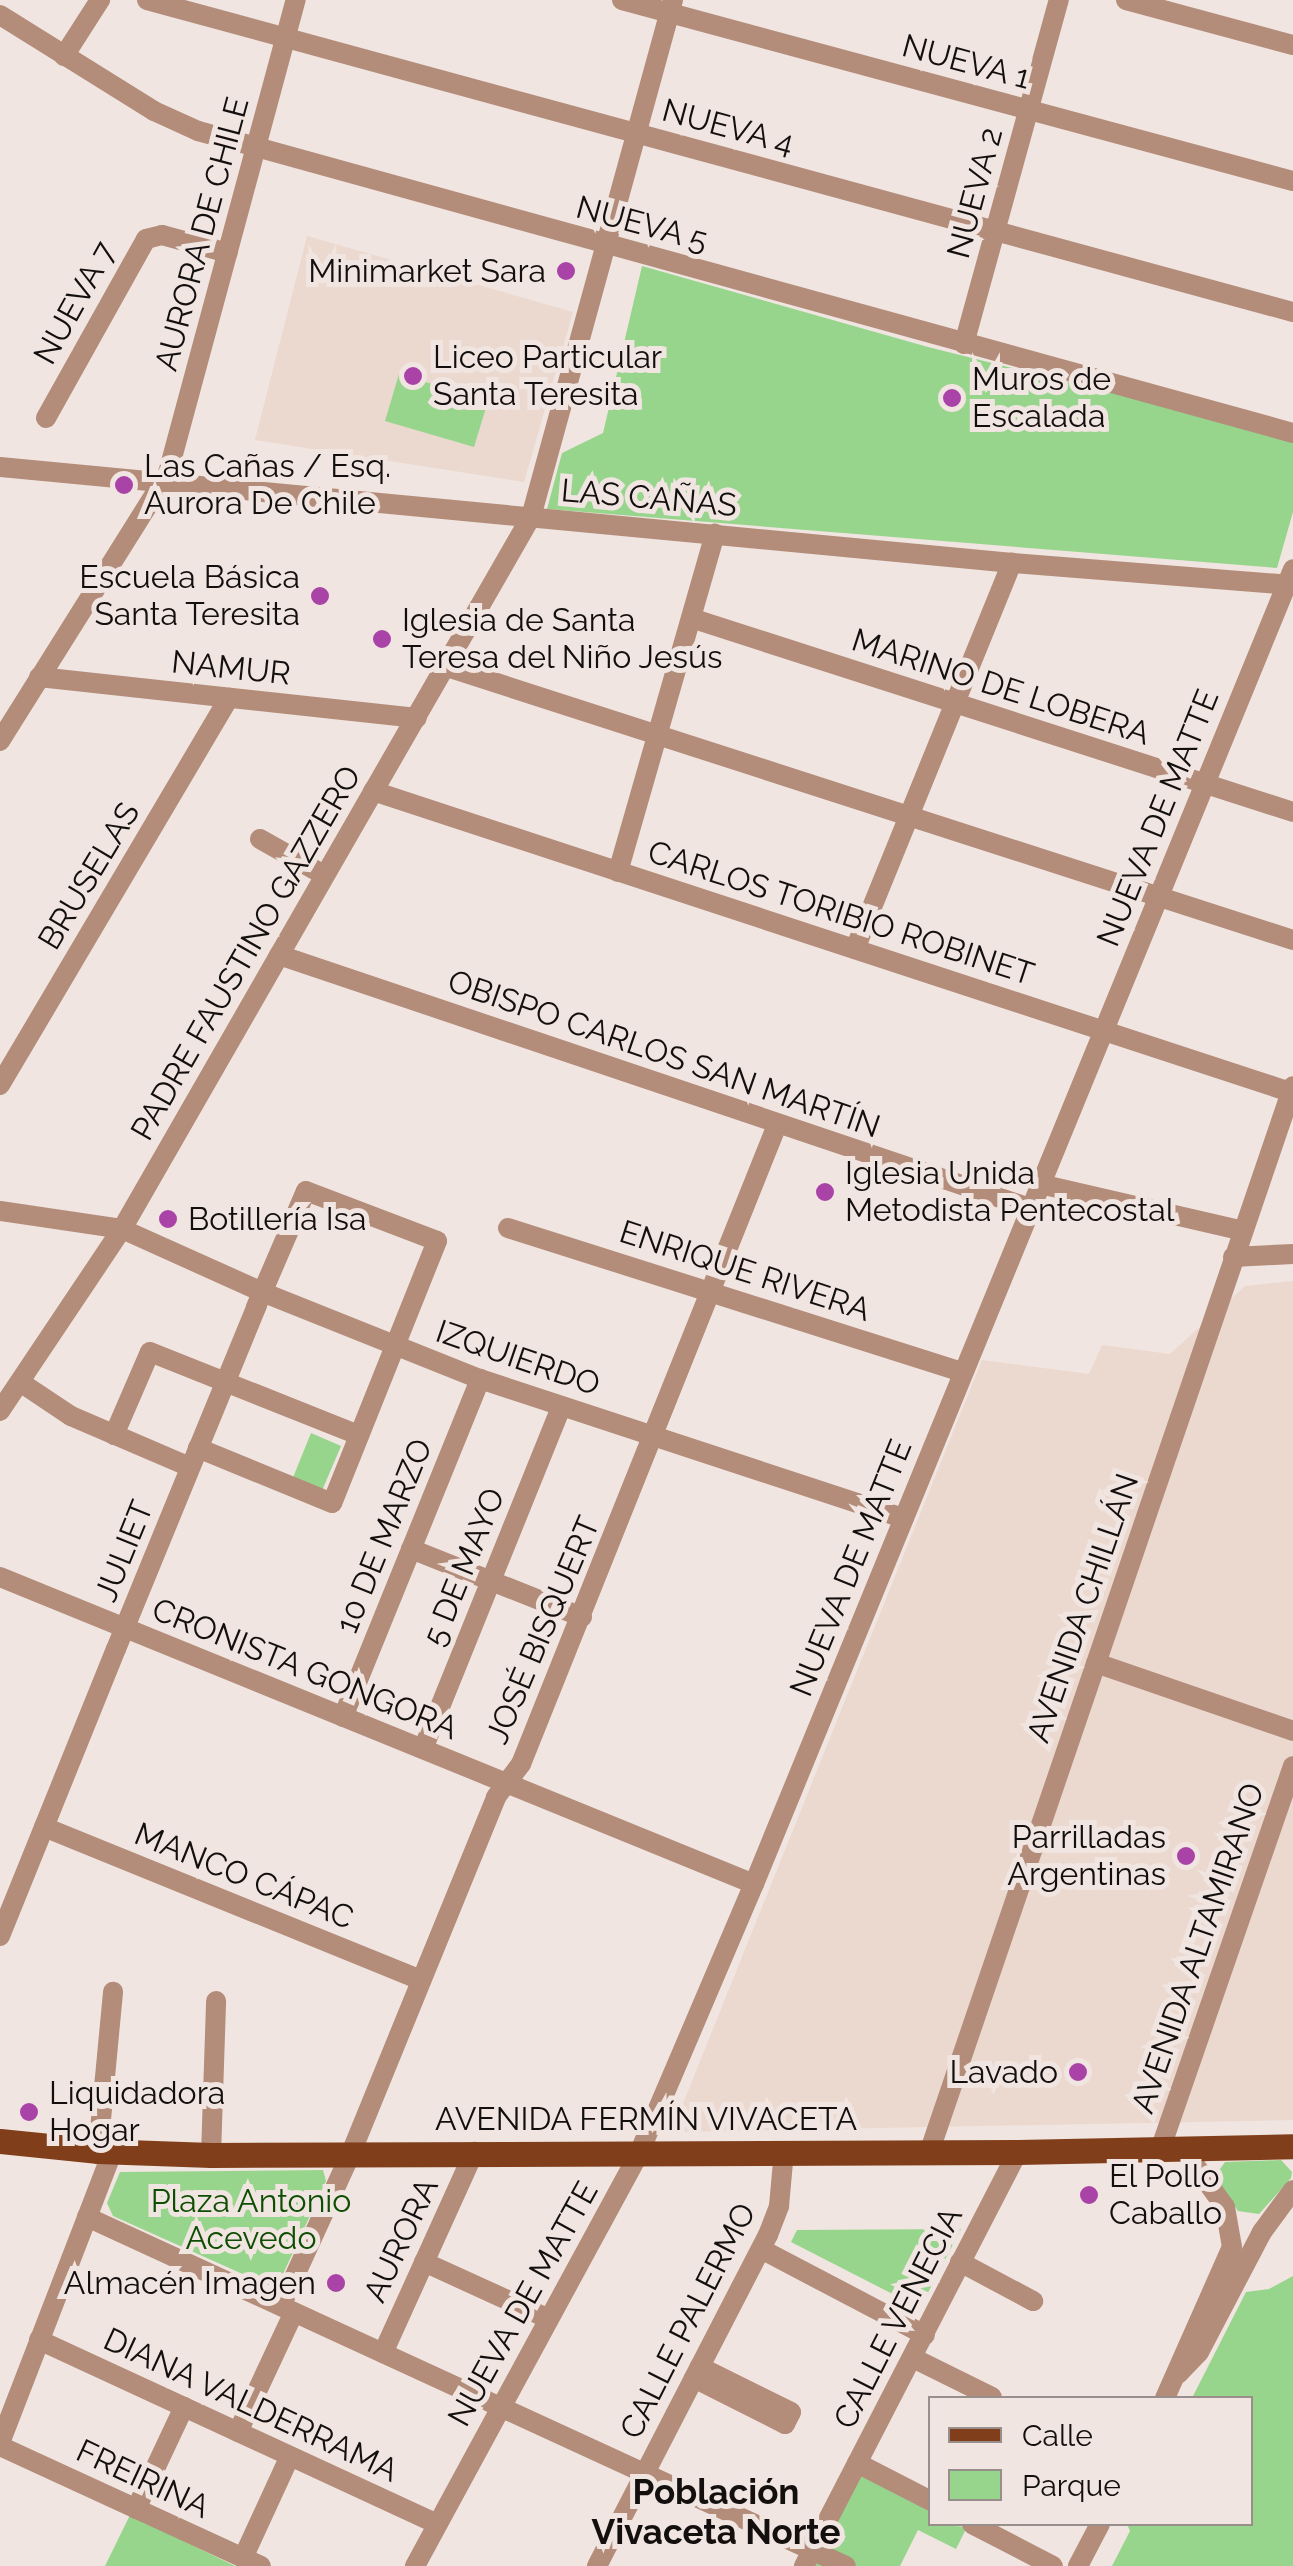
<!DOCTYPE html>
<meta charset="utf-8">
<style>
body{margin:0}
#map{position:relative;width:1293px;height:2566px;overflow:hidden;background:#f0e5e0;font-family:Raleway,sans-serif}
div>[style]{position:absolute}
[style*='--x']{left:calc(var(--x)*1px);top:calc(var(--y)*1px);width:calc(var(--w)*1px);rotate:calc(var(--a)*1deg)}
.built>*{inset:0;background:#ebd8cf}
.green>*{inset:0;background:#97d58d}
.minor>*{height:20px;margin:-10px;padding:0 10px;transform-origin:10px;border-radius:10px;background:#b38c7a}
.major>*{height:25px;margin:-12.5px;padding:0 12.5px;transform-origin:12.5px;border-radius:12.5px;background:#803f1a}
.dots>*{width:28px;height:28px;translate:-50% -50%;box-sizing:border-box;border:5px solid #f0e5e0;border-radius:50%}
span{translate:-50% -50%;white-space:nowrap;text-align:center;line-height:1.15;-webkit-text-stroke:10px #f0e5e0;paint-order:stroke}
.street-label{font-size:32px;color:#130f0e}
.poi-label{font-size:32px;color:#130f0e}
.right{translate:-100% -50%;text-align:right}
.left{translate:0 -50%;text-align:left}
.park-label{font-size:32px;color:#0d4e03}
.neighbourhood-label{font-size:35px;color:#130f0e;font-weight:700}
.legend{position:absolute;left:928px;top:2396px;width:325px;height:130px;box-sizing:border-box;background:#f0e5e0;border:2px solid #988f8c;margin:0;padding:12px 18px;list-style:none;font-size:30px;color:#130f0e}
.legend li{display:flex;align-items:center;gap:20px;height:50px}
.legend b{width:50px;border:2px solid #988f8c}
</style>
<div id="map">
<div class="built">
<i style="clip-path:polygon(307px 236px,573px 312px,524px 482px,255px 440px)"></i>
<i style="clip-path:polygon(1293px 1281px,1293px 2120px,677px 2132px,674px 2126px,982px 1360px,1089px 1374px,1102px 1345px,1170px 1354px,1245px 1286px)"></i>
</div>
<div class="green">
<i style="clip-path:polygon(642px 266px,928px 347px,1293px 438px,1293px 512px,1277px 568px,547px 509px,562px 453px,603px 433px)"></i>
<i style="clip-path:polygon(399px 374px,488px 401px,474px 447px,385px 421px)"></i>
<i style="clip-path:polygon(311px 1433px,341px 1446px,321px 1493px,292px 1480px)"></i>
<i style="clip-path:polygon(1281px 2160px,1292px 2172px,1291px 2178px,1259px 2214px,1238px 2211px,1215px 2176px,1225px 2162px)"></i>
<i style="clip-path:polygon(323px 2170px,326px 2181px,278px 2285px,267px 2285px,113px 2216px,107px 2203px,120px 2172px)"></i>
<i style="clip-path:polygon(961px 2229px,920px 2308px,791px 2242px,797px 2230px)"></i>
<i style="clip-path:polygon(1293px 2276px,1293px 2566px,1112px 2566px,1130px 2531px,1127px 2524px,1250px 2524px,1250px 2398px,1192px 2398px,1246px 2292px,1269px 2289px)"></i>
<i style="clip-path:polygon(864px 2474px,930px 2508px,931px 2524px,967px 2527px,956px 2549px,918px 2530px,900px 2566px,813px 2566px,858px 2476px)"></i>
<i style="clip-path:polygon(130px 2515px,235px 2566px,105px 2566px)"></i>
</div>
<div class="minor">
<i style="--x:147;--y:0;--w:1188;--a:15.23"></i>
<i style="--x:622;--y:0;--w:695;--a:15.1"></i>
<i style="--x:1126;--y:0;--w:173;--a:15.1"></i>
<i style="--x:0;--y:15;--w:181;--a:31.9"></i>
<i style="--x:154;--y:111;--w:48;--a:24.4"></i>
<i style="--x:198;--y:131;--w:1136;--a:15.42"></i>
<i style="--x:64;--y:56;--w:67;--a:-57.3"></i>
<i style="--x:964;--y:344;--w:357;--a:-74.6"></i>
<i style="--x:46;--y:418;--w:205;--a:-60.8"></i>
<i style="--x:146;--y:239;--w:16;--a:-14"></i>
<i style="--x:162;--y:235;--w:68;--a:15.3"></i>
<i style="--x:0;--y:467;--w:1017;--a:5.42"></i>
<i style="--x:1012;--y:563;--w:282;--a:4.5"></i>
<i style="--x:691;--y:618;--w:632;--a:17.86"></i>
<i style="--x:447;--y:667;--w:889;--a:17.88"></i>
<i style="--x:39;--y:677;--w:380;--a:6.2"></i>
<i style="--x:0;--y:741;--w:316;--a:-57.9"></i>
<i style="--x:168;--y:473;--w:490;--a:-74.9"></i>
<i style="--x:373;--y:791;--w:965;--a:18.17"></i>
<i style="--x:260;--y:839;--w:73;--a:29.4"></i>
<i style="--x:618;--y:872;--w:352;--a:-74"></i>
<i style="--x:855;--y:949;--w:417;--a:-67.9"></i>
<i style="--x:279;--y:955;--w:792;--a:18.62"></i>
<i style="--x:0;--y:1085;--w:450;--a:-59.4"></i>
<i style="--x:1040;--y:1184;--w:208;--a:13"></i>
<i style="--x:0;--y:1211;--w:123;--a:8.4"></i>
<i style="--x:122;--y:1229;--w:154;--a:24.2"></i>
<i style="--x:262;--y:1292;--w:235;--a:21.8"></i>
<i style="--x:480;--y:1379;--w:446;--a:18.2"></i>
<i style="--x:508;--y:1228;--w:477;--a:17.6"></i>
<i style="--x:1233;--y:1257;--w:60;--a:-2.9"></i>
<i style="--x:20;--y:1382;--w:61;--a:33.7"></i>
<i style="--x:71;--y:1416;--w:129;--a:23.2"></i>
<i style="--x:0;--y:1411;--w:219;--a:-56.2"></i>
<i style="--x:122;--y:1229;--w:821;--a:-60.13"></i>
<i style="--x:531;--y:517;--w:536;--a:-74.64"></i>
<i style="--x:114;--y:1435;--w:90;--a:-66.6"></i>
<i style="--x:150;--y:1352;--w:225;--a:21.7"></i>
<i style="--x:411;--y:1549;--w:184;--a:21.7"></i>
<i style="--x:0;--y:1577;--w:814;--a:22.15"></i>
<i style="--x:1096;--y:1663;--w:208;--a:19"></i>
<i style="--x:343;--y:1717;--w:365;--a:-67.9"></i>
<i style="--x:423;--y:1749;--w:369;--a:-68"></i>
<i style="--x:44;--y:1827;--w:407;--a:22.1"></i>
<i style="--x:0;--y:1936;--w:310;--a:-68"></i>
<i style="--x:116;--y:1649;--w:370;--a:-67.7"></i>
<i style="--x:256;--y:1307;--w:126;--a:-66.7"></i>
<i style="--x:306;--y:1191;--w:140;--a:20.9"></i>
<i style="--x:437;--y:1241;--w:282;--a:111.8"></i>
<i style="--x:332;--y:1503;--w:145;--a:-157.7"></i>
<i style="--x:930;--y:2150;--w:1124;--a:-71.16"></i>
<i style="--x:1160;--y:2150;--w:406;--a:-70.9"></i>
<i style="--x:98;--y:2151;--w:160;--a:-84.6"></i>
<i style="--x:211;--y:2155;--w:154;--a:-88.1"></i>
<i style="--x:87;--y:2217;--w:835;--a:24.69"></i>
<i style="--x:761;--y:2249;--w:185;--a:27.7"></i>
<i style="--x:424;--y:2262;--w:137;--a:24.5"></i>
<i style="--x:960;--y:2262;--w:83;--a:28.1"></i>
<i style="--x:281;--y:2306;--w:168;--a:-65.4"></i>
<i style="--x:351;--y:2153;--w:384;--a:-67.8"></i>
<i style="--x:496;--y:1797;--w:41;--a:-52.9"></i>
<i style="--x:521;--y:1764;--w:688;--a:-68.17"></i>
<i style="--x:39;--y:2340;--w:439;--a:24.8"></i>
<i style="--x:383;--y:2353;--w:221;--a:-65.6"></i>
<i style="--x:913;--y:2358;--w:88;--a:26.3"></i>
<i style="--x:1178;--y:2374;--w:30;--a:-46"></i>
<i style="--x:1199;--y:2352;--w:136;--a:-62.3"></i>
<i style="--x:1262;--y:2232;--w:52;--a:-53.6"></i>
<i style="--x:694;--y:2378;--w:102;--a:26.8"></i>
<i style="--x:785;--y:2424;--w:13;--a:-63"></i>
<i style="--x:791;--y:2412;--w:102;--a:-153.7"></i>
<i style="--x:1165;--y:2398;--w:165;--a:-66.1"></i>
<i style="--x:1232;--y:2247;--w:41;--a:-99.9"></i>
<i style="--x:1225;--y:2207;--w:70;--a:-125.7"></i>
<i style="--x:238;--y:2432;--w:132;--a:-65"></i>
<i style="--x:0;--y:2443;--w:312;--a:-68.9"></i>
<i style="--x:0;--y:2446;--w:287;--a:24.7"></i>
<i style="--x:857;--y:2463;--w:83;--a:27.2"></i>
<i style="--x:136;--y:2509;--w:113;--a:-64.8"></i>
<i style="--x:972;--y:2524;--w:91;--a:27.4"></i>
<i style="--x:243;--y:2558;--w:112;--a:-65.3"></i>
<i style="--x:415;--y:2566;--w:472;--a:-61.5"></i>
<i style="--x:640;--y:2151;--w:290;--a:-66.9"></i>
<i style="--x:754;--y:1884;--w:1421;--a:-67.71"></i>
<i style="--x:597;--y:2566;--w:373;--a:-62.7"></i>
<i style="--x:768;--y:2235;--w:31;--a:-69"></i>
<i style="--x:779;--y:2206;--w:55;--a:-84.8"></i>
<i style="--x:804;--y:2566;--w:466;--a:-62.7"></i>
<i style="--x:1078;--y:2566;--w:47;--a:-62.4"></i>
</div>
<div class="major">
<i style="--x:0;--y:2141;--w:99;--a:5.8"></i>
<i style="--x:98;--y:2151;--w:113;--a:2"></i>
<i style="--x:211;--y:2155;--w:807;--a:-0.21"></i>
<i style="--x:1018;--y:2152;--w:275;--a:-1.2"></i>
</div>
<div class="dots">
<i style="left:566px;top:271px;background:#aa43a7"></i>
<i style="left:413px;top:376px;background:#aa43a7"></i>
<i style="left:952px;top:398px;background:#aa43a7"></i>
<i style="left:124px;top:485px;background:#aa43a7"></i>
<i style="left:320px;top:596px;background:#aa43a7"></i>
<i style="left:382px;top:639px;background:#aa43a7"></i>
<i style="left:825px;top:1192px;background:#aa43a7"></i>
<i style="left:168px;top:1219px;background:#aa43a7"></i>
<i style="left:1186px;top:1856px;background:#aa43a7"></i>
<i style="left:1078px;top:2072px;background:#aa43a7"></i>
<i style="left:29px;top:2112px;background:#aa43a7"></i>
<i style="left:1089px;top:2195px;background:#aa43a7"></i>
<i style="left:336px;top:2283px;background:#aa43a7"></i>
</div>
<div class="street-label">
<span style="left:966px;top:62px;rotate:15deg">NUEVA 1</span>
<span style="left:728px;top:127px;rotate:15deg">NUEVA 4</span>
<span style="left:975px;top:193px;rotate:-75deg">NUEVA 2</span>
<span style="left:642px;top:224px;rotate:15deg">NUEVA 5</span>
<span style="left:202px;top:234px;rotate:-75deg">AURORA DE CHILE</span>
<span style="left:75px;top:303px;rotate:-61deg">NUEVA 7</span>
<span style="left:649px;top:498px;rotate:5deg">LAS CAÑAS</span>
<span style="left:231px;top:668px;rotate:6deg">NAMUR</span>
<span style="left:1001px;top:687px;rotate:18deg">MARINO DE LOBERA</span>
<span style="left:1158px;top:818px;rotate:-68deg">NUEVA DE MATTE</span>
<span style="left:89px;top:876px;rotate:-59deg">BRUSELAS</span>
<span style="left:841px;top:913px;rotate:18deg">CARLOS TORIBIO ROBINET</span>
<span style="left:246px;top:953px;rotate:-60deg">PADRE FAUSTINO GAZZERO</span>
<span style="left:664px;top:1054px;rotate:19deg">OBISPO CARLOS SAN MARTÍN</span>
<span style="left:745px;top:1271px;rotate:18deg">ENRIQUE RIVERA</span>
<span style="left:518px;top:1358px;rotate:19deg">IZQUIERDO</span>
<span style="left:384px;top:1536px;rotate:-68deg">10 DE MARZO</span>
<span style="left:124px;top:1551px;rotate:-68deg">JULIET</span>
<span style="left:464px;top:1567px;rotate:-68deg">5 DE MAYO</span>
<span style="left:851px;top:1568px;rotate:-68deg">NUEVA DE MATTE</span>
<span style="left:1083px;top:1608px;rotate:-71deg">AVENIDA CHILLÁN</span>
<span style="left:543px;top:1630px;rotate:-67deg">JOSÉ BISQUERT</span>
<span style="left:305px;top:1669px;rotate:22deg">CRONISTA GONGORA</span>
<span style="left:244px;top:1876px;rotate:22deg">MANCO CÁPAC</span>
<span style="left:1198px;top:1948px;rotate:-71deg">AVENIDA ALTAMIRANO</span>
<span style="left:646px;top:2119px">AVENIDA FERMÍN VIVACETA</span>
<span style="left:401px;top:2240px;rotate:-65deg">AURORA</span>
<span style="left:523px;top:2304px;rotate:-61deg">NUEVA DE MATTE</span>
<span style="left:898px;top:2318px;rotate:-63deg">CALLE VENECIA</span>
<span style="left:688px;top:2321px;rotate:-63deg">CALLE PALERMO</span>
<span style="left:251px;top:2405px;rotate:25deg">DIANA VALDERRAMA</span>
<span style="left:143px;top:2479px;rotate:25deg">FREIRINA</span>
</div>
<div class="poi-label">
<span class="right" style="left:546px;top:271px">Minimarket Sara</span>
<span class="left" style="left:433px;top:376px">Liceo Particular<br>Santa Teresita</span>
<span class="left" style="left:972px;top:398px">Muros de<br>Escalada</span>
<span class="left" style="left:144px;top:485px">Las Cañas / Esq.<br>Aurora De Chile</span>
<span class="right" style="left:300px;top:596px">Escuela Básica<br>Santa Teresita</span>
<span class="left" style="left:402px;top:639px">Iglesia de Santa<br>Teresa del Niño Jesús</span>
<span class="left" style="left:845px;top:1192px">Iglesia Unida<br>Metodista Pentecostal</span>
<span class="left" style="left:188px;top:1219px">Botillería Isa</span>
<span class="right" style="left:1166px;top:1856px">Parrilladas<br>Argentinas</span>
<span class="right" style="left:1058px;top:2072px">Lavado</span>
<span class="left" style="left:49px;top:2112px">Liquidadora<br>Hogar</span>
<span class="left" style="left:1109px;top:2195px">El Pollo<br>Caballo</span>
<span class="right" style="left:316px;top:2283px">Almacén Imagen</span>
</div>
<div class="park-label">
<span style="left:251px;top:2220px">Plaza Antonio<br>Acevedo</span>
</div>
<div class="neighbourhood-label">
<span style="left:716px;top:2512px">Población<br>Vivaceta Norte</span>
</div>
<ul class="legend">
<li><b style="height:12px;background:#803f1a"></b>Calle</li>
<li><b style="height:28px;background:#97d58d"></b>Parque</li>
</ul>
</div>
